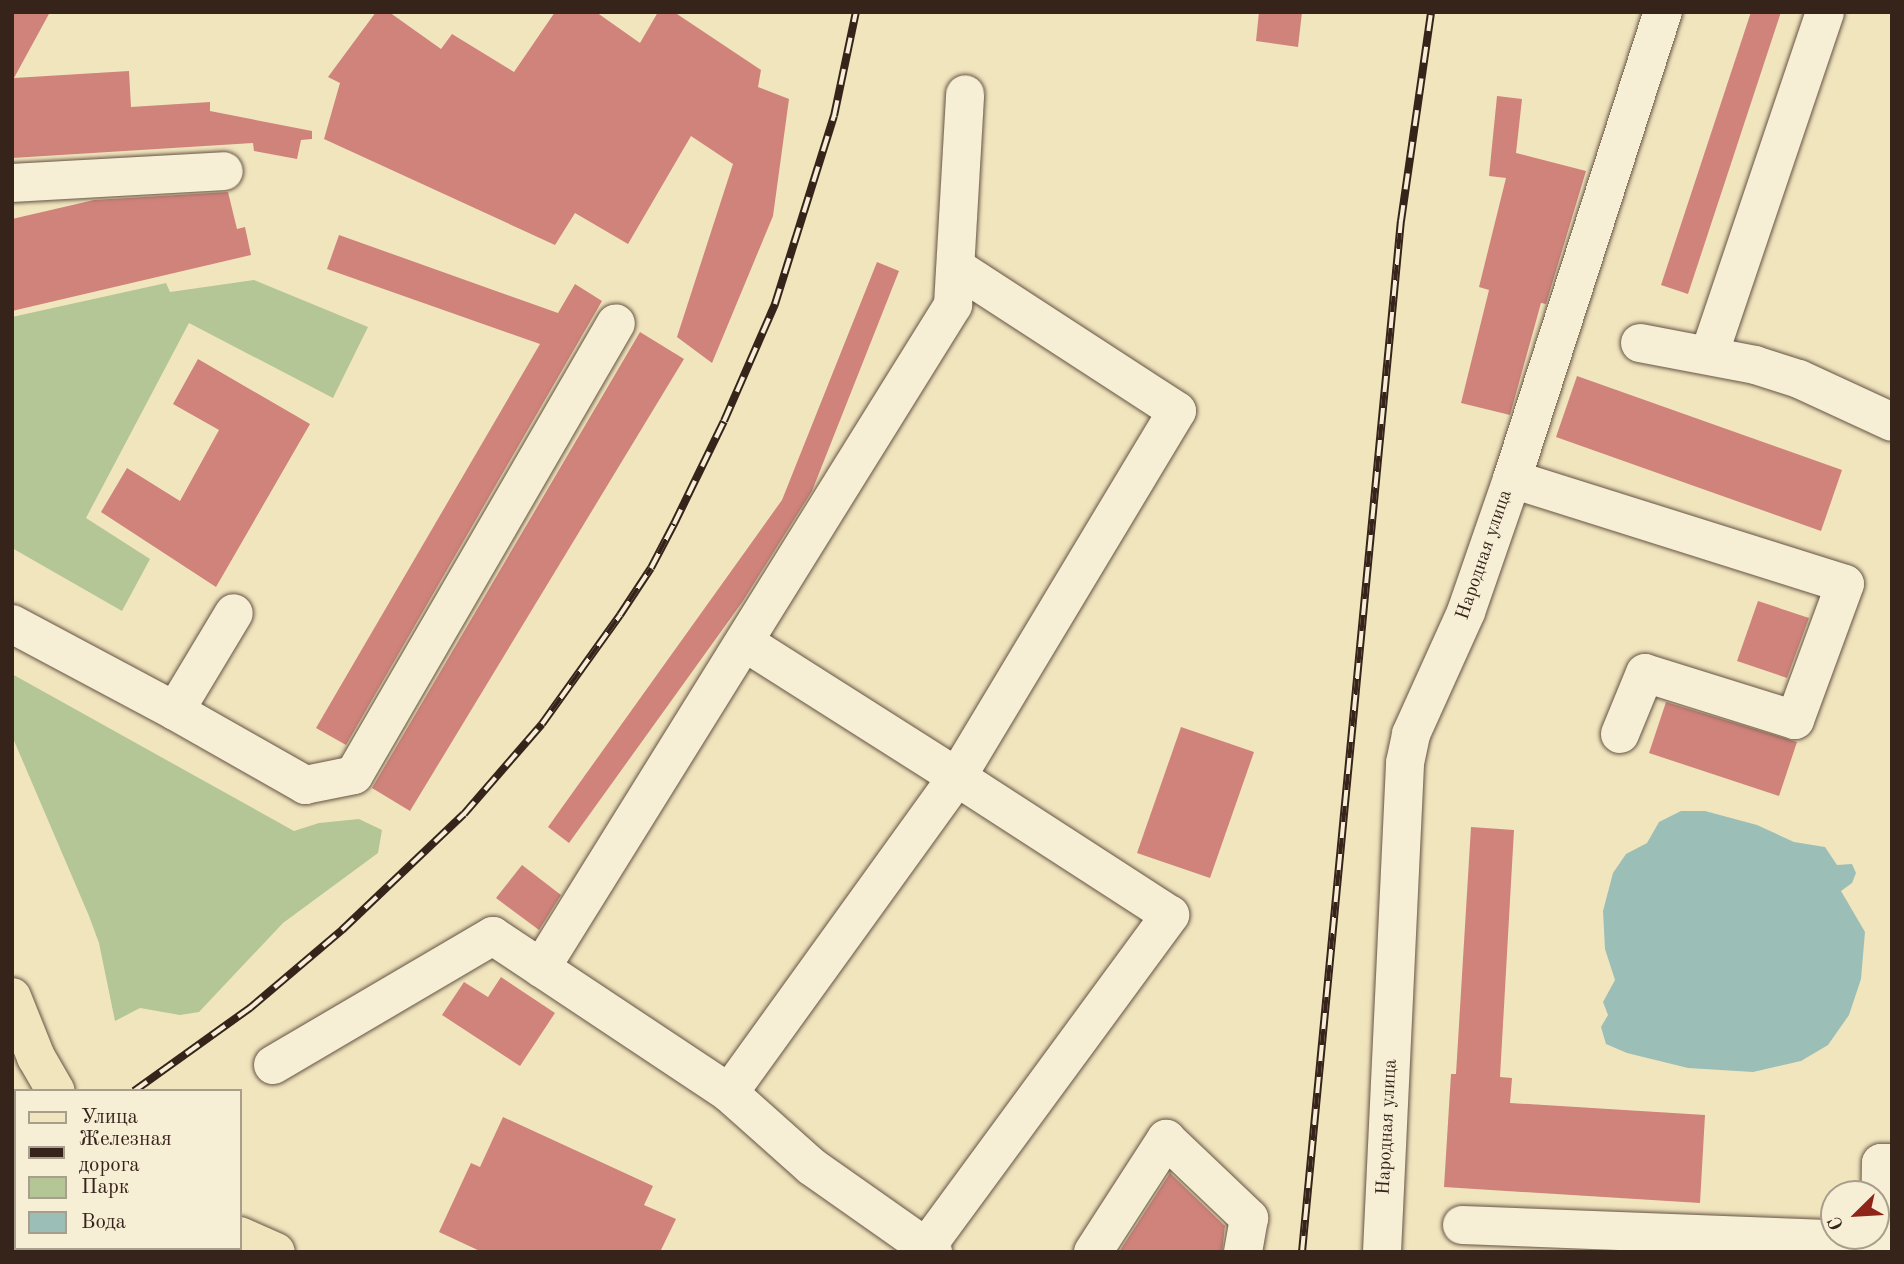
<!DOCTYPE html>
<meta charset="utf-8">
<style>
body{margin:0}
#map{position:relative;width:1904px;height:1264px;overflow:hidden;background:#f1e5be;font-family:"Old Standard TT",serif}
div>[style]{position:absolute}
[style*='--x']{left:calc(var(--x)*1px);top:calc(var(--y)*1px);width:calc(var(--w)*1px);rotate:calc(var(--a)*1deg)}
.green>*{inset:0;background:#b4c695}
.water>*{inset:0;background:#9bbeb7}
.building>*{inset:0;background:#cf837b}
.roads{filter:drop-shadow(0 0 2px #655444) drop-shadow(0 0 2px #655444)}
.minor>*{height:38px;margin:-19px;padding:0 19px;transform-origin:19px;border-radius:19px;background:#f6eed5}
.major>*{height:38px;margin:-19px;padding:0 19px;transform-origin:19px;border-radius:19px;background:#f1e5be}
.rail>*{height:8px;margin-top:-4px;transform-origin:0;background:repeating-linear-gradient(90deg,#f6eed5 0 16px,#36241b 0 32px);box-sizing:border-box;border-block:2px solid #36241b}
span{translate:-50% -50%;white-space:nowrap;text-align:center;line-height:1.15;-webkit-text-stroke:6px #f6eed5;paint-order:stroke}
.street-label{font-size:19px;color:#36241b}
.frame{position:absolute;inset:0;border:14px solid #36241b;pointer-events:none}
.legend{position:absolute;left:14px;top:1089px;width:228px;height:161px;box-sizing:border-box;background:#f6eed5;border:2px solid #a99d8b;margin:0;padding:9px 12px;list-style:none;font-size:21px;color:#36241b}
.legend li{display:flex;align-items:center;gap:14px;height:35px}
.legend b{width:35px;border:2px solid #a99d8b}
.north{position:absolute;left:1820px;top:1180px;width:70px;height:70px;box-sizing:border-box;background:#f6eed5;border:2px solid #a99d8b;border-radius:50%;rotate:246deg;font-size:19px;font-weight:700;line-height:28px;text-align:center;color:#36241b}
.north::after{content:'';display:block;margin:auto;width:24px;height:32px;background:#8f2418;clip-path:polygon(50% 0,100% 100%,50% 72%,0 100%)}
</style>
<div id="map">
<div class="green">
<i style="clip-path:polygon(254px 280px,368px 327px,333px 398px,189px 323px,86px 518px,150px 559px,122px 611px,12px 548px,12px 317px,166px 283px,170px 292px)"></i>
<i style="clip-path:polygon(12px 674px,294px 831px,319px 823px,359px 819px,382px 830px,378px 853px,283px 923px,199px 1012px,180px 1015px,140px 1008px,115px 1021px,99px 943px,89px 916px,12px 736px)"></i>
</div>
<div class="water">
<i style="clip-path:polygon(1681px 811px,1705px 811px,1757px 825px,1794px 842px,1825px 847px,1837px 865px,1852px 864px,1856px 873px,1852px 883px,1841px 891px,1865px 932px,1861px 979px,1849px 1015px,1828px 1045px,1801px 1061px,1753px 1072px,1688px 1068px,1627px 1053px,1606px 1044px,1601px 1027px,1608px 1015px,1603px 1002px,1615px 980px,1605px 949px,1603px 911px,1613px 873px,1626px 854px,1647px 843px,1659px 822px)"></i>
</div>
<div class="building">
<i style="clip-path:polygon(12px 12px,50px 12px,14px 78px,129px 71px,131px 107px,210px 102px,210px 111px,312px 131px,312px 139px,301px 140px,297px 159px,254px 151px,253px 143px,12px 158px)"></i>
<i style="clip-path:polygon(376px 12px,389px 12px,441px 49px,452px 34px,514px 72px,555px 12px,596px 12px,640px 43px,658px 12px,674px 12px,761px 70px,758px 87px,789px 99px,773px 216px,712px 363px,677px 337px,733px 164px,691px 136px,628px 244px,575px 213px,555px 245px,324px 139px,340px 83px,328px 77px)"></i>
<i style="clip-path:polygon(1259px 12px,1302px 12px,1298px 47px,1256px 41px)"></i>
<i style="clip-path:polygon(1751px 12px,1781px 12px,1688px 294px,1661px 285px)"></i>
<i style="clip-path:polygon(1497px 96px,1522px 99px,1516px 153px,1586px 171px,1546px 304px,1541px 303px,1510px 415px,1461px 403px,1489px 290px,1479px 287px,1506px 178px,1489px 176px)"></i>
<i style="clip-path:polygon(228px 192px,237px 229px,245px 227px,251px 255px,12px 311px,12px 219px,94px 200px)"></i>
<i style="clip-path:polygon(339px 235px,558px 313px,575px 284px,602px 301px,346px 745px,316px 728px,540px 344px,327px 269px)"></i>
<i style="clip-path:polygon(877px 262px,899px 271px,812px 491px,743px 601px,569px 843px,548px 827px,782px 500px)"></i>
<i style="clip-path:polygon(640px 332px,684px 359px,410px 811px,372px 788px)"></i>
<i style="clip-path:polygon(198px 359px,310px 424px,216px 587px,101px 512px,127px 468px,180px 501px,219px 430px,173px 404px)"></i>
<i style="clip-path:polygon(1577px 376px,1842px 470px,1821px 531px,1556px 437px)"></i>
<i style="clip-path:polygon(1758px 601px,1809px 618px,1787px 678px,1737px 661px)"></i>
<i style="clip-path:polygon(1666px 702px,1797px 742px,1779px 796px,1649px 753px)"></i>
<i style="clip-path:polygon(1181px 727px,1254px 752px,1210px 878px,1137px 853px)"></i>
<i style="clip-path:polygon(1471px 827px,1514px 830px,1500px 1077px,1512px 1078px,1510px 1103px,1705px 1115px,1700px 1203px,1444px 1187px,1451px 1074px,1456px 1074px)"></i>
<i style="clip-path:polygon(522px 865px,561px 895px,539px 930px,496px 898px)"></i>
<i style="clip-path:polygon(501px 977px,555px 1013px,520px 1066px,442px 1015px,464px 982px,488px 997px)"></i>
<i style="clip-path:polygon(503px 1117px,653px 1186px,644px 1205px,676px 1219px,660px 1252px,482px 1252px,439px 1232px,471px 1163px,480px 1167px)"></i>
<i style="clip-path:polygon(1170px 1173px,1225px 1226px,1222px 1252px,1119px 1252px)"></i>
</div>
<div class="roads">
<div class="minor">
<i style="--x:12;--y:183;--w:212;--a:-3.2"></i>
<i style="--x:1640;--y:343;--w:117;--a:10.8"></i>
<i style="--x:1755;--y:365;--w:46;--a:17.7"></i>
<i style="--x:1799;--y:379;--w:102;--a:24.8"></i>
<i style="--x:1709;--y:355;--w:362;--a:-71.3"></i>
<i style="--x:1512;--y:479;--w:491;--a:-72.1"></i>
<i style="--x:12;--y:624;--w:185;--a:28.1"></i>
<i style="--x:175;--y:711;--w:150;--a:29.6"></i>
<i style="--x:305;--y:785;--w:50;--a:-11.5"></i>
<i style="--x:354;--y:775;--w:522;--a:-59.9"></i>
<i style="--x:175;--y:711;--w:114;--a:-59"></i>
<i style="--x:541;--y:968;--w:781;--a:-58.14"></i>
<i style="--x:953;--y:305;--w:211;--a:-86.7"></i>
<i style="--x:273;--y:1065;--w:255;--a:-30.4"></i>
<i style="--x:493;--y:936;--w:283;--a:33.6"></i>
<i style="--x:729;--y:1093;--w:111;--a:41.7"></i>
<i style="--x:812;--y:1167;--w:148;--a:35.1"></i>
<i style="--x:729;--y:1093;--w:390;--a:-54.2"></i>
<i style="--x:957;--y:777;--w:252;--a:-147.6"></i>
<i style="--x:1462;--y:1225;--w:418;--a:2.2"></i>
<i style="--x:927;--y:1246;--w:411;--a:-53.7"></i>
<i style="--x:1170;--y:915;--w:254;--a:-147.1"></i>
<i style="--x:957;--y:777;--w:427;--a:-59"></i>
<i style="--x:1177;--y:411;--w:262;--a:-147"></i>
<i style="--x:170;--y:1252;--w:4;--a:-76"></i>
<i style="--x:1093;--y:1252;--w:135;--a:-57.1"></i>
<i style="--x:1166;--y:1139;--w:115;--a:43.6"></i>
<i style="--x:1249;--y:1218;--w:35;--a:100"></i>
<i style="--x:1382;--y:1252;--w:490;--a:-87.3"></i>
<i style="--x:1405;--y:763;--w:30;--a:-78"></i>
<i style="--x:1411;--y:734;--w:134;--a:-65.7"></i>
<i style="--x:1466;--y:612;--w:141;--a:-70.9"></i>
<i style="--x:1512;--y:479;--w:349;--a:17.5"></i>
<i style="--x:1845;--y:584;--w:145;--a:110.2"></i>
<i style="--x:1795;--y:720;--w:157;--a:-162.6"></i>
<i style="--x:1645;--y:673;--w:66;--a:112.3"></i>
<i style="--x:1880;--y:1252;--w:89;--a:-89.4"></i>
<i style="--x:1881;--y:1163;--w:11;--a:0"></i>
</div>
<div class="major">
<i style="--x:12;--y:997;--w:65;--a:68.2"></i>
<i style="--x:36;--y:1057;--w:39;--a:60"></i>
<i style="--x:240;--y:1236;--w:39;--a:24"></i>
</div>
</div>
<div class="rail">
<i style="--x:134;--y:1091;--w:143;--a:-35.6"></i>
<i style="--x:250;--y:1008;--w:121;--a:-40.3"></i>
<i style="--x:342;--y:930;--w:168;--a:-43.6"></i>
<i style="--x:464;--y:814;--w:119;--a:-49.1"></i>
<i style="--x:542;--y:724;--w:134;--a:-54.4"></i>
<i style="--x:620;--y:615;--w:56;--a:-56.6"></i>
<i style="--x:651;--y:568;--w:50;--a:-62.4"></i>
<i style="--x:674;--y:524;--w:114;--a:-64.1"></i>
<i style="--x:724;--y:421;--w:128;--a:-66.4"></i>
<i style="--x:775;--y:304;--w:197;--a:-72.6"></i>
<i style="--x:834;--y:116;--w:106;--a:-78.1"></i>
<i style="--x:12;--y:1166;--w:4;--a:-27"></i>
<i style="--x:1302;--y:1252;--w:1036;--a:-84.52"></i>
<i style="--x:1401;--y:221;--w:211;--a:-81.8"></i>
</div>
<div class="street-label">
<span style="left:1485px;top:555px;rotate:-71deg">Народная улица</span>
<span style="left:1388px;top:1127px;rotate:-87deg">Народная улица</span>
</div>
<div class="frame"></div>
<ul class="legend">
<li><b style="height:9px;background:#f1e5be"></b>Улица</li>
<li><b style="height:9px;background:#36241b"></b>Железная дорога</li>
<li><b style="height:19px;background:#b4c695"></b>Парк</li>
<li><b style="height:19px;background:#9bbeb7"></b>Вода</li>
</ul>
<div class="north">С</div>
</div>
